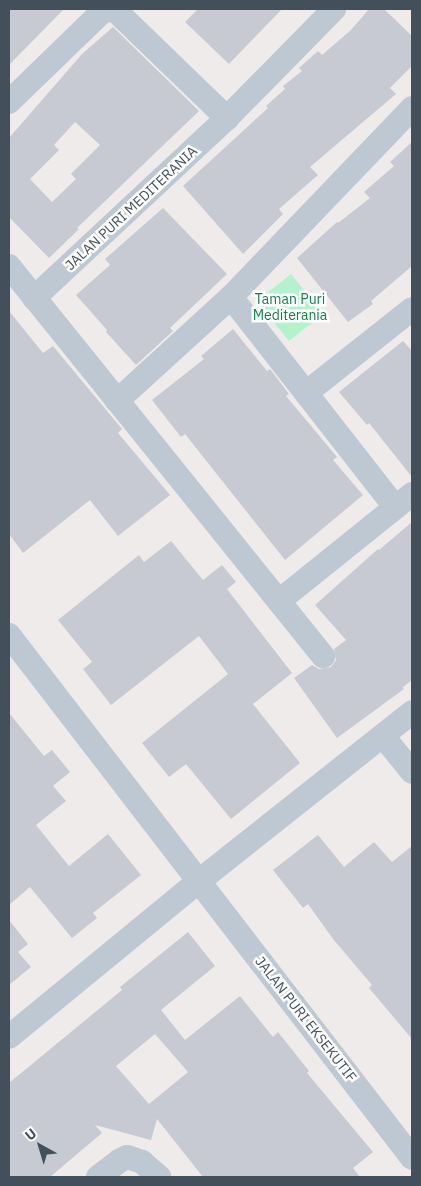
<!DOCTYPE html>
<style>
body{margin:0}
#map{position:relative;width:421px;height:1186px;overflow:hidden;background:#efebeb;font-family:"IBM Plex Sans",sans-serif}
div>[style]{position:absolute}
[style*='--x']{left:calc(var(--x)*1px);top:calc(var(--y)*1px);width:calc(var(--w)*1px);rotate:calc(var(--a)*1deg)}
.green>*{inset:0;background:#b4f2cd}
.building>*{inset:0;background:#c7cad2}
.street>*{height:24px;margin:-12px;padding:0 12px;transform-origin:12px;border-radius:12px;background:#bdc8d3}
span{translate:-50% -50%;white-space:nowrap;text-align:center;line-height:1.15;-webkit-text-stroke:5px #fff;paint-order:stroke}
.street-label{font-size:14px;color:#434f5a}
.park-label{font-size:14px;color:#0e814a}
.frame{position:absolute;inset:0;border:10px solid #434f5a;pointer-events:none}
.north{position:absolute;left:15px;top:1121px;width:50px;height:50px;-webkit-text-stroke:4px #fff;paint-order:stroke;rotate:321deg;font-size:14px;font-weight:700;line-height:20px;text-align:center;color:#434f5a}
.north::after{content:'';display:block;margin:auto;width:18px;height:22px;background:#434f5a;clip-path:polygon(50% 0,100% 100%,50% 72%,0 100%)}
</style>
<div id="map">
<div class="green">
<i style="clip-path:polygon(291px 274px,323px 314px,289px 341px,257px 301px)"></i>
</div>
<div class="building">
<i style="clip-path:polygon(9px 9px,64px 9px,9px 65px)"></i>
<i style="clip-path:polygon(198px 9px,282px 9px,229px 64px,185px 22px)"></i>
<i style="clip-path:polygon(369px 9px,384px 9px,412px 36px,412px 66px,390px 88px,396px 94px,310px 167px,318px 175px,279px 209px,283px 214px,243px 254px,183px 186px,268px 108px,266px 106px,285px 89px,283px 86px,302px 71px,299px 68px,318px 51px,322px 55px,351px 30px)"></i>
<i style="clip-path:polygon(evenodd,113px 27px,199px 111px,77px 228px,79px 229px,49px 258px,9px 217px,9px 138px,82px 54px,113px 27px,75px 122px,100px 145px,71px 174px,76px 179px,52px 202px,30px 179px,59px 150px,54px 145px,75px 122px)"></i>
<i style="clip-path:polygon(412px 142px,412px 266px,371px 301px,373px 304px,348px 322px,297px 258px,337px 222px,338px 223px,370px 198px,364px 192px,394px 166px,390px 162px)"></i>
<i style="clip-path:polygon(163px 208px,227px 274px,170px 328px,173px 331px,136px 365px,106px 332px,107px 330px,76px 295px,110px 265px,105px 259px)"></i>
<i style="clip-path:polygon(9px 311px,43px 353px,53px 346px,122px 429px,118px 433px,170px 495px,118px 536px,90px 500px,23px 553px,9px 534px)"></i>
<i style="clip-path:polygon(233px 329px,267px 371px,270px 369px,289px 394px,286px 396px,337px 457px,333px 460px,363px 495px,285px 560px,185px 434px,181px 437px,152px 400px,204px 359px,201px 356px)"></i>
<i style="clip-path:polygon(403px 341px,412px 351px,412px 477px,369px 423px,367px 425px,339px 392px)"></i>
<i style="clip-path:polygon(412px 522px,412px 680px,403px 687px,404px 689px,337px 738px,294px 678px,312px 665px,319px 669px,331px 667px,336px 660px,334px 649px,346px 640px,315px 605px,378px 549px,379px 550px)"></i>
<i style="clip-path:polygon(171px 541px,203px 580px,222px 565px,236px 582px,227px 589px,292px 673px,253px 704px,300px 763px,231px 819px,186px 764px,169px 777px,142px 743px,228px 674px,199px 636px,111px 705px,83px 669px,92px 662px,58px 620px,139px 555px,144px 562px)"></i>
<i style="clip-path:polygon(9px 713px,44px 756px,52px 750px,70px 772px,53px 786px,66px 801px,36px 825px,69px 866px,108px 834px,141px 875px,93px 913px,97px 918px,72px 938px,30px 887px,9px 905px)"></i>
<i style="clip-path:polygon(318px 835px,344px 867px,374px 842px,392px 862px,412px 846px,412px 1039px,369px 988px,372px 985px,333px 939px,308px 904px,303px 908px,273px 870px)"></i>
<i style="clip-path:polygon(9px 920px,28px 944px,18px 952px,31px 967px,9px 985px)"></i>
<i style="clip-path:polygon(evenodd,188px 932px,215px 966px,161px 1010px,185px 1040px,240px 996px,273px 1037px,278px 1032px,309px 1071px,307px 1073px,373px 1152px,353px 1168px,360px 1177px,203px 1177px,157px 1119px,151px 1140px,95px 1125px,102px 1133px,50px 1177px,9px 1177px,9px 1083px,122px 990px,120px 987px,188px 932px,155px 1034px,188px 1072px,149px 1104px,116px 1066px,155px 1034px)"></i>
</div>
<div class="street">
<i style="--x:9;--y:102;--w:128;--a:-44.1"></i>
<i style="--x:101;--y:13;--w:7;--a:-27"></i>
<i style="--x:107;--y:10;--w:8;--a:0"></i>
<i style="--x:115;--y:10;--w:156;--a:44"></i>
<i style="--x:9;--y:266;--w:501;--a:51.16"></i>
<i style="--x:231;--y:297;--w:266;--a:52"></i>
<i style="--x:34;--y:298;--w:264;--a:-43"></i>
<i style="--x:227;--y:118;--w:153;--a:-45.5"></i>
<i style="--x:306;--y:393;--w:135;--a:-38.4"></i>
<i style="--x:117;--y:401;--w:154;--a:-42.4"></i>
<i style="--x:231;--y:297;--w:262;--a:-46.2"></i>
<i style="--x:279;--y:601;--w:171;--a:-38.8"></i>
<i style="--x:9;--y:635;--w:660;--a:52.38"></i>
<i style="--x:383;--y:736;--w:46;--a:51.1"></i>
<i style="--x:9;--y:1037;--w:246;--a:-39.4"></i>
<i style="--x:199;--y:881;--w:272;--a:-38.4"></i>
<i style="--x:98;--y:1177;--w:26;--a:-37"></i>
<i style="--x:119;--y:1161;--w:9;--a:-27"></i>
<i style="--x:127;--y:1157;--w:16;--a:18"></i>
<i style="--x:142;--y:1162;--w:23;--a:41"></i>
</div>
<div class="street-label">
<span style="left:131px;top:208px;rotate:-43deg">JALAN PURI MEDITERANIA</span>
<span style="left:306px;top:1019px;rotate:52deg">JALAN PURI EKSEKUTIF</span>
</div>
<div class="park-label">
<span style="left:290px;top:307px">Taman Puri<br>Mediterania</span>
</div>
<div class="frame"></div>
<div class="north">U</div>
</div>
